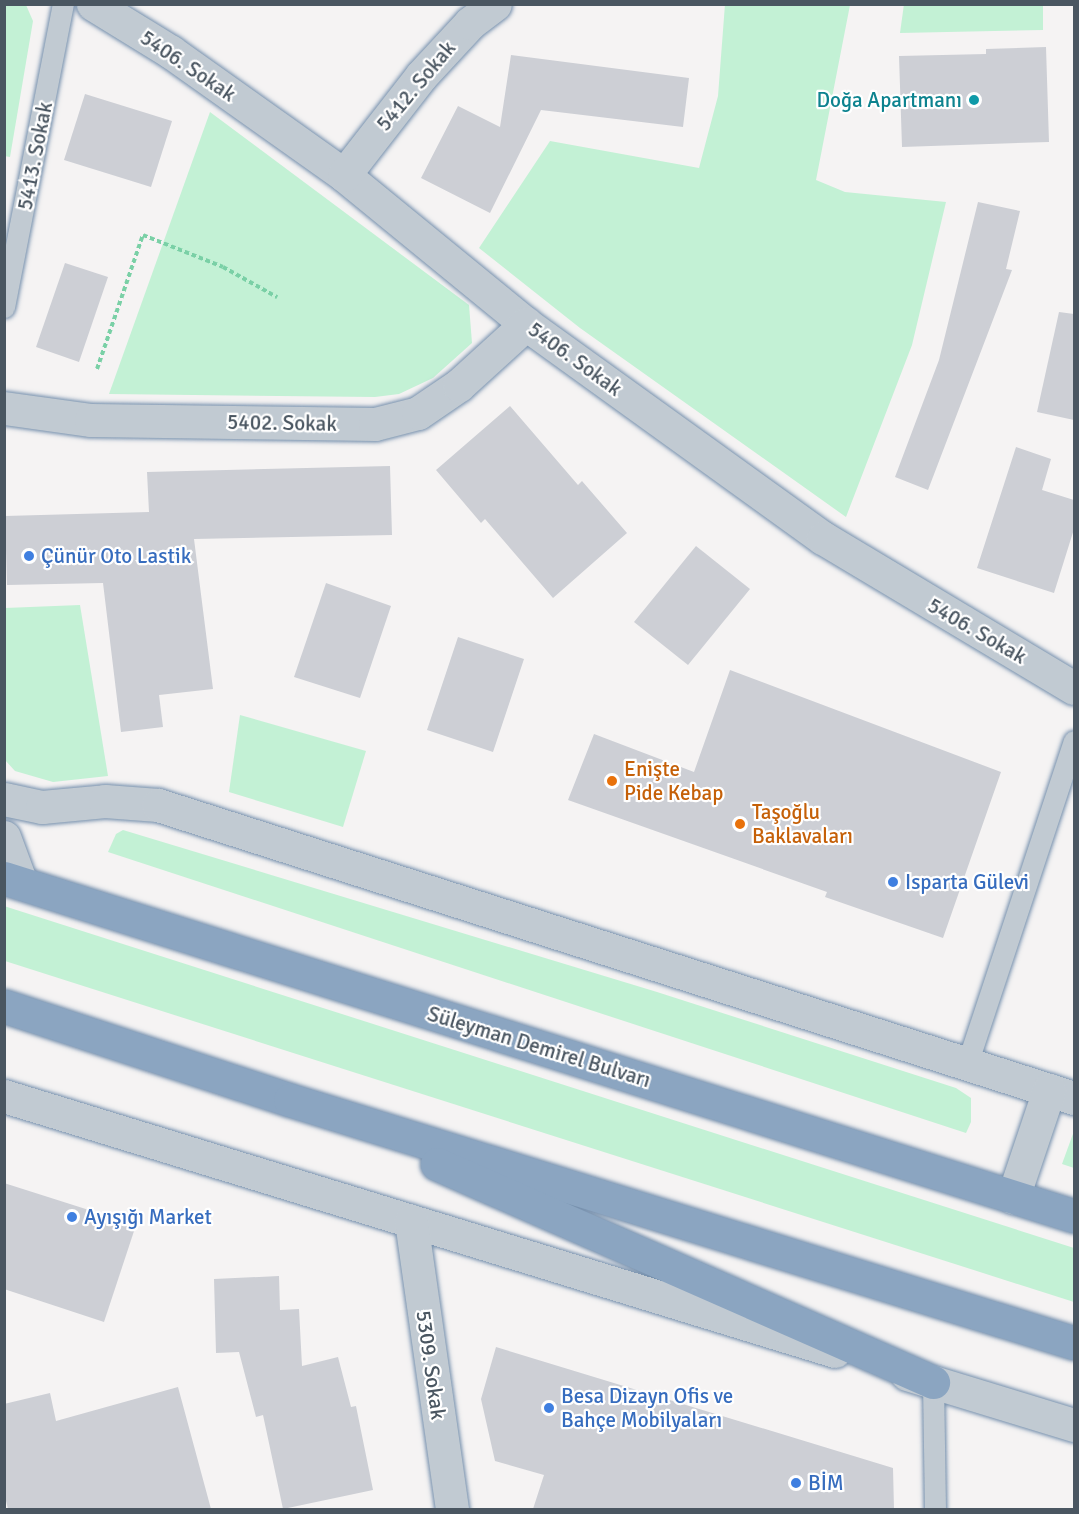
<!DOCTYPE html>
<meta charset="utf-8">
<style>
body{margin:0}
#map{position:relative;width:1079px;height:1514px;overflow:hidden;background:#f5f3f3;font-family:Signika,sans-serif}
div>[style]{position:absolute}
[style*='--x']{left:calc(var(--x)*1px);top:calc(var(--y)*1px);width:calc(var(--w)*1px);rotate:calc(var(--a)*1deg)}
.green>*{inset:0;background:#c3f1d5}
.building>*{inset:0;background:#cdcfd5}
.path>*{height:4px;margin-top:-2px;transform-origin:0;background:repeating-linear-gradient(90deg,#7ad0a6 0 4.5px,transparent 0 7.5px)}
.roads{filter:drop-shadow(0 0 2px #7690ad) drop-shadow(0 0 2px #7690ad)}
.lane>*{height:21px;margin:-10.5px;padding:0 10.5px;transform-origin:10.5px;border-radius:10.5px;background:#c1cad2}
.street>*{height:33px;margin:-16.5px;padding:0 16.5px;transform-origin:16.5px;border-radius:16.5px;background:#c1cad2}
.highway>*{height:33px;margin:-16.5px;padding:0 16.5px;transform-origin:16.5px;border-radius:16.5px;background:#8ba5c1}
.dots>*{width:16px;height:16px;translate:-50% -50%;box-sizing:border-box;border:3px solid #fff;border-radius:50%}
span{translate:-50% -50%;white-space:nowrap;text-align:center;line-height:1.15;-webkit-text-stroke:4.5px #fff;paint-order:stroke}
.street-label{font-size:21px;color:#4a5661}
.culture-label{font-size:21px;color:#0d838f}
.right{translate:-100% -50%;text-align:right}
.shop-label{font-size:21px;color:#366cbe}
.left{translate:0 -50%;text-align:left}
.food-label{font-size:21px;color:#c56008}
.frame{position:absolute;inset:0;border:6px solid #4a5661;pointer-events:none}
</style>
<div id="map">
<div class="green">
<i style="clip-path:polygon(5px 4px,26px 5px,33px 21px,10px 157px,4px 156px)"></i>
<i style="clip-path:polygon(725px 4px,850px 5px,816px 180px,845px 192px,946px 202px,912px 345px,846px 517px,580px 328px,479px 248px,550px 141px,699px 168px,718px 96px)"></i>
<i style="clip-path:polygon(904px 4px,1043px 5px,1043px 30px,900px 33px)"></i>
<i style="clip-path:polygon(210px 112px,469px 305px,472px 343px,433px 378px,399px 394px,375px 397px,109px 394px)"></i>
<i style="clip-path:polygon(80px 605px,108px 776px,53px 782px,15px 771px,5px 760px,5px 608px)"></i>
<i style="clip-path:polygon(240px 715px,366px 751px,343px 827px,229px 792px)"></i>
<i style="clip-path:polygon(123px 830px,657px 992px,956px 1088px,971px 1098px,971px 1122px,966px 1133px,108px 852px,116px 834px)"></i>
<i style="clip-path:polygon(4px 906px,1074px 1248px,1074px 1302px,5px 961px)"></i>
<i style="clip-path:polygon(1074px 1131px,1074px 1168px,1062px 1164px)"></i>
</div>
<div class="building">
<i style="clip-path:polygon(1046px 47px,1049px 142px,902px 147px,899px 56px,986px 54px,986px 49px)"></i>
<i style="clip-path:polygon(511px 55px,689px 78px,683px 127px,541px 110px,490px 213px,421px 178px,458px 106px,500px 127px)"></i>
<i style="clip-path:polygon(85px 94px,172px 121px,151px 187px,64px 160px)"></i>
<i style="clip-path:polygon(978px 202px,1020px 211px,1006px 269px,1012px 270px,928px 490px,895px 477px,939px 360px)"></i>
<i style="clip-path:polygon(65px 263px,108px 277px,79px 362px,36px 347px)"></i>
<i style="clip-path:polygon(1059px 312px,1074px 314px,1074px 420px,1037px 412px)"></i>
<i style="clip-path:polygon(510px 406px,578px 485px,582px 481px,627px 533px,553px 598px,485px 519px,481px 523px,436px 470px)"></i>
<i style="clip-path:polygon(1016px 447px,1051px 459px,1042px 490px,1074px 500px,1074px 529px,1054px 593px,977px 568px)"></i>
<i style="clip-path:polygon(390px 466px,392px 535px,194px 539px,213px 689px,159px 695px,163px 727px,121px 732px,103px 583px,7px 585px,5px 516px,149px 512px,147px 472px)"></i>
<i style="clip-path:polygon(696px 546px,750px 589px,688px 665px,634px 622px)"></i>
<i style="clip-path:polygon(326px 583px,391px 606px,360px 698px,294px 677px)"></i>
<i style="clip-path:polygon(458px 637px,524px 659px,493px 752px,427px 730px)"></i>
<i style="clip-path:polygon(730px 670px,1001px 772px,943px 938px,825px 897px,827px 892px,568px 800px,594px 734px,694px 772px)"></i>
<i style="clip-path:polygon(4px 1183px,136px 1225px,104px 1322px,4px 1289px)"></i>
<i style="clip-path:polygon(279px 1276px,280px 1310px,299px 1309px,302px 1366px,338px 1357px,351px 1407px,356px 1406px,373px 1490px,283px 1509px,263px 1415px,256px 1417px,239px 1352px,216px 1353px,214px 1279px)"></i>
<i style="clip-path:polygon(496px 1347px,893px 1468px,894px 1509px,533px 1509px,544px 1475px,495px 1461px,481px 1399px)"></i>
<i style="clip-path:polygon(178px 1387px,211px 1509px,8px 1509px,4px 1493px,4px 1404px,50px 1393px,56px 1421px)"></i>
</div>
<div class="path">
<i style="--x:97;--y:369;--w:142;--a:-71.1"></i>
<i style="--x:143;--y:235;--w:86;--a:21.8"></i>
<i style="--x:223;--y:267;--w:62;--a:29.1"></i>
</div>
<div class="roads">
<div class="lane">
<i style="--x:4;--y:307;--w:309;--a:-79"></i>
<i style="--x:967;--y:1064;--w:340;--a:-71.7"></i>
<i style="--x:933;--y:1382;--w:128;--a:89.1"></i>
</div>
<div class="street">
<i style="--x:93;--y:4;--w:92;--a:31.6"></i>
<i style="--x:171;--y:52;--w:212;--a:35.4"></i>
<i style="--x:344;--y:175;--w:235;--a:39.3"></i>
<i style="--x:526;--y:324;--w:366;--a:35.8"></i>
<i style="--x:823;--y:538;--w:292;--a:30.9"></i>
<i style="--x:344;--y:175;--w:125;--a:-52.1"></i>
<i style="--x:421;--y:76;--w:72;--a:-47.2"></i>
<i style="--x:470;--y:23;--w:31;--a:-37"></i>
<i style="--x:4;--y:408;--w:88;--a:7.9"></i>
<i style="--x:91;--y:420;--w:284;--a:0.8"></i>
<i style="--x:375;--y:424;--w:44;--a:-14.3"></i>
<i style="--x:418;--y:413;--w:50;--a:-34.3"></i>
<i style="--x:459;--y:385;--w:91;--a:-42.3"></i>
<i style="--x:4;--y:799;--w:39;--a:12"></i>
<i style="--x:42;--y:807;--w:63;--a:-5.4"></i>
<i style="--x:105;--y:801;--w:53;--a:4.3"></i>
<i style="--x:158;--y:805;--w:962;--a:17.74"></i>
<i style="--x:4;--y:837;--w:49;--a:69.7"></i>
<i style="--x:4;--y:1096;--w:869;--a:17.06"></i>
<i style="--x:1013;--y:1197;--w:113;--a:-71.4"></i>
<i style="--x:411;--y:1221;--w:292;--a:81.9"></i>
<i style="--x:907;--y:1374;--w:175;--a:17"></i>
</div>
<div class="highway">
<i style="--x:4;--y:878;--w:1122;--a:17.53"></i>
<i style="--x:4;--y:1006;--w:301;--a:18.2"></i>
<i style="--x:290;--y:1100;--w:821;--a:17.22"></i>
<i style="--x:437;--y:1164;--w:542;--a:23.73"></i>
</div>
</div>
<div class="dots">
<i style="left:974px;top:100px;background:#0f9aa8"></i>
<i style="left:29px;top:556px;background:#3f7fe0"></i>
<i style="left:612px;top:781px;background:#e8710a"></i>
<i style="left:740px;top:824px;background:#e8710a"></i>
<i style="left:893px;top:882px;background:#3f7fe0"></i>
<i style="left:72px;top:1217px;background:#3f7fe0"></i>
<i style="left:549px;top:1408px;background:#3f7fe0"></i>
<i style="left:796px;top:1483px;background:#3f7fe0"></i>
</div>
<div class="street-label">
<span style="left:188px;top:66px;rotate:34deg">5406. Sokak</span>
<span style="left:416px;top:86px;rotate:-50deg">5412. Sokak</span>
<span style="left:35px;top:156px;rotate:-79deg">5413. Sokak</span>
<span style="left:575px;top:359px;rotate:36deg">5406. Sokak</span>
<span style="left:282px;top:423px;rotate:1deg">5402. Sokak</span>
<span style="left:977px;top:631px;rotate:30deg">5406. Sokak</span>
<span style="left:539px;top:1047px;rotate:17deg">Süleyman Demirel Bulvarı</span>
<span style="left:431px;top:1365px;rotate:82deg">5309. Sokak</span>
</div>
<div class="culture-label">
<span class="right" style="left:962px;top:100px">Doğa Apartmanı</span>
</div>
<div class="shop-label">
<span class="left" style="left:41px;top:556px">Çünür Oto Lastik</span>
<span class="left" style="left:905px;top:882px">Isparta Gülevi</span>
<span class="left" style="left:84px;top:1217px">Ayışığı Market</span>
<span class="left" style="left:561px;top:1408px">Besa Dizayn Ofis ve<br>Bahçe Mobilyaları</span>
<span class="left" style="left:808px;top:1483px">BİM</span>
</div>
<div class="food-label">
<span class="left" style="left:624px;top:781px">Enişte<br>Pide Kebap</span>
<span class="left" style="left:752px;top:824px">Taşoğlu<br>Baklavaları</span>
</div>
<div class="frame"></div>
</div>
